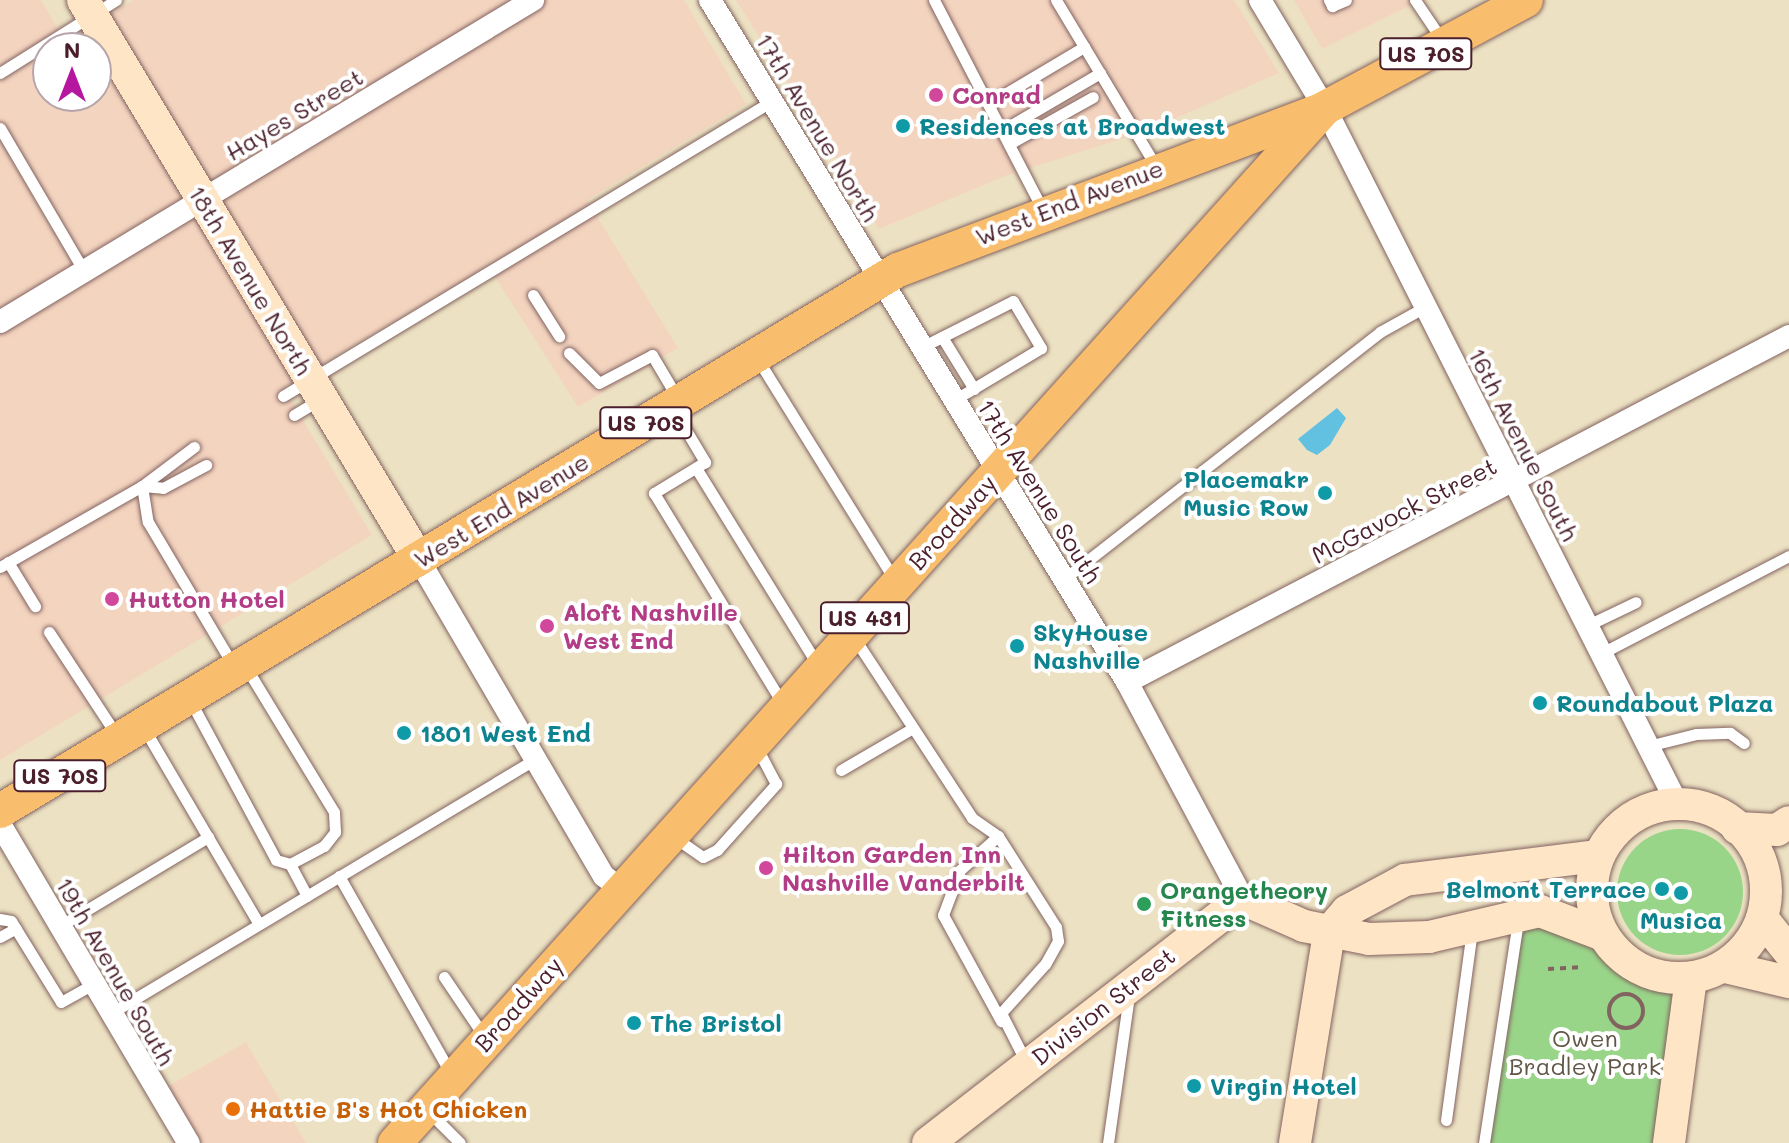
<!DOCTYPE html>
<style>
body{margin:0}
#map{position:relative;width:1789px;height:1143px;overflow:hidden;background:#ece2c3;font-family:Mali,sans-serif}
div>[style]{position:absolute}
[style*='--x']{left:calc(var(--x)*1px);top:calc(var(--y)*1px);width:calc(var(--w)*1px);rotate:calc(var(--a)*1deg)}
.built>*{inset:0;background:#f3d4bf}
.green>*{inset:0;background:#99d589}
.round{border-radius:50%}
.water>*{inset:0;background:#62c1e0}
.path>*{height:4px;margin-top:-2px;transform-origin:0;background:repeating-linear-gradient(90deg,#836360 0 6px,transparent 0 12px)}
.path>.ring{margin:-2px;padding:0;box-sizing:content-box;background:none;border:4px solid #836360;border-radius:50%}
.roads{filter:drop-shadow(0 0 2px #836360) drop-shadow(0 0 2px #836360)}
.service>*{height:11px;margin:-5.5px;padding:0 5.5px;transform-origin:5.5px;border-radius:5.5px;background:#fff}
.minor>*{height:22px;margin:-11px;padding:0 11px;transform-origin:11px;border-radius:11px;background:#fff}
.secondary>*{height:32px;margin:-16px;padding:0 16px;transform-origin:16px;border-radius:16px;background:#fde5c5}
.secondary>.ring{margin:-16px;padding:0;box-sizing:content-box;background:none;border:32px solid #fde5c5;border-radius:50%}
.primary>*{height:34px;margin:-17px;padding:0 17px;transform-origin:17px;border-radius:17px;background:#f9be6d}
.dots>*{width:22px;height:22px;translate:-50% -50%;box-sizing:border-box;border:4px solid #fff;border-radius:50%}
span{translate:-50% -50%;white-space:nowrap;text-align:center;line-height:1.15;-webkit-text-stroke:8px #fff;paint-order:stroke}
.shield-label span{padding:2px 6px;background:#fff;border:2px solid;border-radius:6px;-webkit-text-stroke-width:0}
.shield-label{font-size:22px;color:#4a1f2b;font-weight:700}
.hotel-label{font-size:24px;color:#b23c85;font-weight:700}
.left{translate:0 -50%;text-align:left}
.street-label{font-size:24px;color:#4a1f2b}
.culture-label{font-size:24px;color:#0d838f;font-weight:700}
.right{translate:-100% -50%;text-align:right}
.leisure-label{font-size:24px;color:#27864d;font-weight:700}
.park-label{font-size:24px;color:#625647}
.food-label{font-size:24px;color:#c56008;font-weight:700}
.north{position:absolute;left:32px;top:32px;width:80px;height:80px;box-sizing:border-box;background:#fff;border:2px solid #b7a5aa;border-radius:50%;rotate:0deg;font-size:22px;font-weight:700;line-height:32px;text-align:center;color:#4a1f2b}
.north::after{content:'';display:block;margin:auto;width:28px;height:36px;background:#b5179e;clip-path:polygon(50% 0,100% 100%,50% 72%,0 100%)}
</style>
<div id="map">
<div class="built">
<i style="clip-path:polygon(evenodd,0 0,41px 0,65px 41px,134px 0,684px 0,746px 104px,587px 200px,678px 348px,578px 407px,488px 266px,283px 387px,372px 535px,0 760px,0 0,48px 48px,96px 48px,96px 96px,48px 96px,48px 48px)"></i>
<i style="clip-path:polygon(736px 0,1234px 0,1279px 73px,1149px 130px,1005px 176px,879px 229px)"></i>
<i style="clip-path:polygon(1294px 0,1421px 0,1322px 49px)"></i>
<i style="clip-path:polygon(246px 1042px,255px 1058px,306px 1143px,189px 1143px,158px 1092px)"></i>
</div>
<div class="green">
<i class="round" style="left:1617px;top:829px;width:126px;height:126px"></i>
<i style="clip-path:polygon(1518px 921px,1600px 942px,1614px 958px,1679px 992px,1660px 1143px,1484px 1143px)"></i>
</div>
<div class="water">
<i style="clip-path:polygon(1337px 408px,1346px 418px,1330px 445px,1317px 455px,1307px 450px,1298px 439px)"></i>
</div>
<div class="path">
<i style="--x:1548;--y:969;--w:36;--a:-3"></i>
<i class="ring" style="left:1609px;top:994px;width:30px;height:30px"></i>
</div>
<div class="roads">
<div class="service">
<i style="--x:934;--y:0;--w:237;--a:62.6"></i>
<i style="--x:1056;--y:0;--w:196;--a:59"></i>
<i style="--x:1329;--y:0;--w:7;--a:63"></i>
<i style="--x:1332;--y:6;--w:15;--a:-23"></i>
<i style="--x:1415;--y:0;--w:48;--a:56"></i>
<i style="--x:0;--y:73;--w:137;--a:-32.2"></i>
<i style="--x:988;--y:104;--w:112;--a:-30.7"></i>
<i style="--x:1013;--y:124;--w:101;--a:-30.4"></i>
<i style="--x:0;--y:128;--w:166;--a:59.6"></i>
<i style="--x:1009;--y:144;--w:96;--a:-29.2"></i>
<i style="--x:533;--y:295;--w:49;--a:57.6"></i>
<i style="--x:942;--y:337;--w:61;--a:58.4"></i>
<i style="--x:922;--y:347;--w:102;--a:-26.8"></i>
<i style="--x:1013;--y:301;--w:55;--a:59.2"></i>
<i style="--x:1041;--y:348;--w:101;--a:149.1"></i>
<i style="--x:569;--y:353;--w:42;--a:45"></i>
<i style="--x:599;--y:383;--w:60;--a:-27.8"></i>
<i style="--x:652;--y:355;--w:51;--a:59.4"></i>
<i style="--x:757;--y:358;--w:262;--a:58.2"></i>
<i style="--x:283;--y:396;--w:571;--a:-31.1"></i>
<i style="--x:674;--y:410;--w:61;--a:59.2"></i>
<i style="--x:705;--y:462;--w:60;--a:148.7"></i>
<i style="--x:654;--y:493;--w:246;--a:58.6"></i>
<i style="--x:294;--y:415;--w:31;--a:-31"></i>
<i style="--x:696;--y:468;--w:230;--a:58.3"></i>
<i style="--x:142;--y:486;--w:36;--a:81"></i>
<i style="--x:148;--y:522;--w:166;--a:59.3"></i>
<i style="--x:142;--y:486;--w:21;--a:5"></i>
<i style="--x:163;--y:488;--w:49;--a:-28.1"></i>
<i style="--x:8;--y:562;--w:52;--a:58.5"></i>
<i style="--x:0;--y:567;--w:163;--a:-29.7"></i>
<i style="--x:142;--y:486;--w:65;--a:-36.9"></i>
<i style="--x:1064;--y:579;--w:401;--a:-38"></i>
<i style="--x:1380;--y:332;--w:51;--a:-29.1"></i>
<i style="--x:1586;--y:626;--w:55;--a:-25.6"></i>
<i style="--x:49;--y:632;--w:124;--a:56.8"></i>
<i style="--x:853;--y:636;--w:217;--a:56.8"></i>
<i style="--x:972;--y:818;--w:32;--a:35"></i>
<i style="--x:998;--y:836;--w:108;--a:57.5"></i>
<i style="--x:1056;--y:927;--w:14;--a:82"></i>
<i style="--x:1058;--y:941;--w:26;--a:119"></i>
<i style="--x:1045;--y:964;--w:66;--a:131.9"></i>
<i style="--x:1001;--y:1013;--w:57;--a:63"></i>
<i style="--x:1600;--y:654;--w:213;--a:-27.4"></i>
<i style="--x:191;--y:702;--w:179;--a:61.7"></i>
<i style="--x:276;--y:860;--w:15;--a:16"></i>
<i style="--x:290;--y:864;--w:38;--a:-28"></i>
<i style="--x:324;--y:846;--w:18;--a:-52"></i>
<i style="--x:335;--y:832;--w:20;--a:-93"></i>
<i style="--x:334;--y:812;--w:170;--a:-121.3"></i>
<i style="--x:145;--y:730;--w:225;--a:59.6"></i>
<i style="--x:1652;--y:745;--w:45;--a:-14"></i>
<i style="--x:1696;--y:734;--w:34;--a:-2"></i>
<i style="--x:1730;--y:733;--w:17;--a:36"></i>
<i style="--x:841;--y:770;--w:83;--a:-30.3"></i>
<i style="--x:998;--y:836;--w:51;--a:138.2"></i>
<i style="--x:960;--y:870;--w:48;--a:110.7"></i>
<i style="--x:943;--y:915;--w:121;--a:61.3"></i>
<i style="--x:674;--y:837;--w:35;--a:35"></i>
<i style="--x:703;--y:857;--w:16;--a:-27"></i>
<i style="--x:717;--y:850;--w:89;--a:-48.2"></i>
<i style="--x:776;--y:784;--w:41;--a:-117.8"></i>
<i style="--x:290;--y:864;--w:36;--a:62"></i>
<i style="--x:339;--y:876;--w:227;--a:60.5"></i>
<i style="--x:0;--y:919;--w:11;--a:10"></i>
<i style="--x:11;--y:921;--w:95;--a:58.3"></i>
<i style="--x:61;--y:1002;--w:37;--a:-29"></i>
<i style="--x:60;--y:926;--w:173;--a:-31"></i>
<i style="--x:0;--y:937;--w:18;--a:-29"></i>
<i style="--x:444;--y:977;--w:75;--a:55.9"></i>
<i style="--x:111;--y:1013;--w:498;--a:-30.9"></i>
<i style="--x:430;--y:1113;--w:42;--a:45"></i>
<i style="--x:1446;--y:1120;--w:191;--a:-82.2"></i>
<i style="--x:1108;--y:1143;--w:148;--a:-81.9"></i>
<i style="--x:1484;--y:1143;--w:225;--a:-81.3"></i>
</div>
<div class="minor">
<i style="--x:710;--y:0;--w:799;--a:58.56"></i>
<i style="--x:1127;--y:682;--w:246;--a:61.9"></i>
<i style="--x:1260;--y:0;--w:126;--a:59"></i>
<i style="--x:1325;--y:108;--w:779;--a:63.14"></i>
<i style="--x:0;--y:322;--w:623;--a:-31.14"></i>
<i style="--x:419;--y:560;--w:366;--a:59.7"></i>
<i style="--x:604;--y:876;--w:22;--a:39"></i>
<i style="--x:1127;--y:682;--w:747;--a:-27.59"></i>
<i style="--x:0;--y:824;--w:371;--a:59.4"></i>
</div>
<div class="secondary">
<i style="--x:83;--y:0;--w:653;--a:59.04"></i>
<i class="ring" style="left:1592px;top:804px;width:142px;height:142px"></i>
<i style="--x:1737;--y:828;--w:40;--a:2.9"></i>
<i style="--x:1777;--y:830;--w:14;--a:-34"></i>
<i style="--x:1762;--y:918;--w:43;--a:51.5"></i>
<i style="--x:1329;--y:932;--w:28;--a:-49"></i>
<i style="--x:1347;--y:911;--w:66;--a:-28.1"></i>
<i style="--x:1405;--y:880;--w:193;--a:-7.1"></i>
<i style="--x:1725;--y:967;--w:66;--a:13.2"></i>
<i style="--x:928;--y:1143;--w:398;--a:-37.8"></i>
<i style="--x:1243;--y:899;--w:67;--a:23.9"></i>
<i style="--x:1304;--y:926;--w:66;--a:11.3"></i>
<i style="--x:1369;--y:939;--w:60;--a:-1.9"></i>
<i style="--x:1429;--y:937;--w:114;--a:-13.2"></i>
<i style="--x:1540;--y:911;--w:67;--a:20.9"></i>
<i style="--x:1295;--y:1143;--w:214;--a:-80.8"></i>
<i style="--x:1669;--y:1143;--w:166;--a:-82.4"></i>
</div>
<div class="primary">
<i style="--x:0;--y:811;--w:1048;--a:-31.07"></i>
<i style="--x:898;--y:270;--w:452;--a:-20.7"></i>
<i style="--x:395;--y:1143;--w:1391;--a:-48.06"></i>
<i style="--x:1325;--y:108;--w:228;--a:-28.2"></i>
</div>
</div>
<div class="dots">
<i style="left:936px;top:95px;background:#d1479c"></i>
<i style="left:903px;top:126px;background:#0f9aa8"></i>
<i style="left:1325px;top:493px;background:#0f9aa8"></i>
<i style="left:112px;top:599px;background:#d1479c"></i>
<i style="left:547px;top:626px;background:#d1479c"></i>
<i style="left:1017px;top:646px;background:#0f9aa8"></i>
<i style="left:1540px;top:703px;background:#0f9aa8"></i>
<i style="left:404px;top:733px;background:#0f9aa8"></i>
<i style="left:766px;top:868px;background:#d1479c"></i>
<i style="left:1662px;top:889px;background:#0f9aa8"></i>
<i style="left:1681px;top:893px;background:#0f9aa8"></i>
<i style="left:1144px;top:904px;background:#2e9e5b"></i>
<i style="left:634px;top:1023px;background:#0f9aa8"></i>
<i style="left:1194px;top:1086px;background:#0f9aa8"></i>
<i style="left:233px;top:1109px;background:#e8710a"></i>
</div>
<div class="shield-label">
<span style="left:1426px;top:54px">US 70S</span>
<span style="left:646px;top:423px">US 70S</span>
<span style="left:865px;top:618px">US 431</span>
<span style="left:60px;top:776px">US 70S</span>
</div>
<div class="hotel-label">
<span class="left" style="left:952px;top:95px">Conrad</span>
<span class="left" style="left:128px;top:599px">Hutton Hotel</span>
<span class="left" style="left:563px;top:626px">Aloft Nashville<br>West End</span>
<span class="left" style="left:782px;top:868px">Hilton Garden Inn<br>Nashville Vanderbilt</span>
</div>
<div class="street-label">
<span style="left:294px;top:114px;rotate:-31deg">Hayes Street</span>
<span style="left:818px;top:127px;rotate:59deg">17th Avenue North</span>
<span style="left:1069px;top:202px;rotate:-21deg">West End Avenue</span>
<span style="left:251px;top:280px;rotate:59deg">18th Avenue North</span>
<span style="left:1524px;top:444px;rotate:63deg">16th Avenue South</span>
<span style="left:1040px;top:491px;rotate:58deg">17th Avenue South</span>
<span style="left:501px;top:510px;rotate:-31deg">West End Avenue</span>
<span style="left:1404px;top:510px;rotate:-27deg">McGavock Street</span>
<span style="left:952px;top:522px;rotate:-48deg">Broadway</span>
<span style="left:116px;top:971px;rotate:60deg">19th Avenue South</span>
<span style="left:518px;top:1004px;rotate:-48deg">Broadway</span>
<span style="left:1103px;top:1006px;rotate:-38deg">Division Street</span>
</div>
<div class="culture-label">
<span class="left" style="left:919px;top:126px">Residences at Broadwest</span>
<span class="right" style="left:1309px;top:493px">Placemakr<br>Music Row</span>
<span class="left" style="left:1033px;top:646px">SkyHouse<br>Nashville</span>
<span class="left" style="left:1556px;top:703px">Roundabout Plaza</span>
<span class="left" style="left:420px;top:733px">1801 West End</span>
<span class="right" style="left:1646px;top:889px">Belmont Terrace</span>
<span style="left:1681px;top:920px">Musica</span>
<span class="left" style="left:650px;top:1023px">The Bristol</span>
<span class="left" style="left:1210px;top:1086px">Virgin Hotel</span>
</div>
<div class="leisure-label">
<span class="left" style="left:1160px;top:904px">Orangetheory<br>Fitness</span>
</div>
<div class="park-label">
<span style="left:1585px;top:1052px">Owen<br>Bradley Park</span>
</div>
<div class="food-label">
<span class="left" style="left:249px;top:1109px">Hattie B's Hot Chicken</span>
</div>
<div class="north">N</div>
</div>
